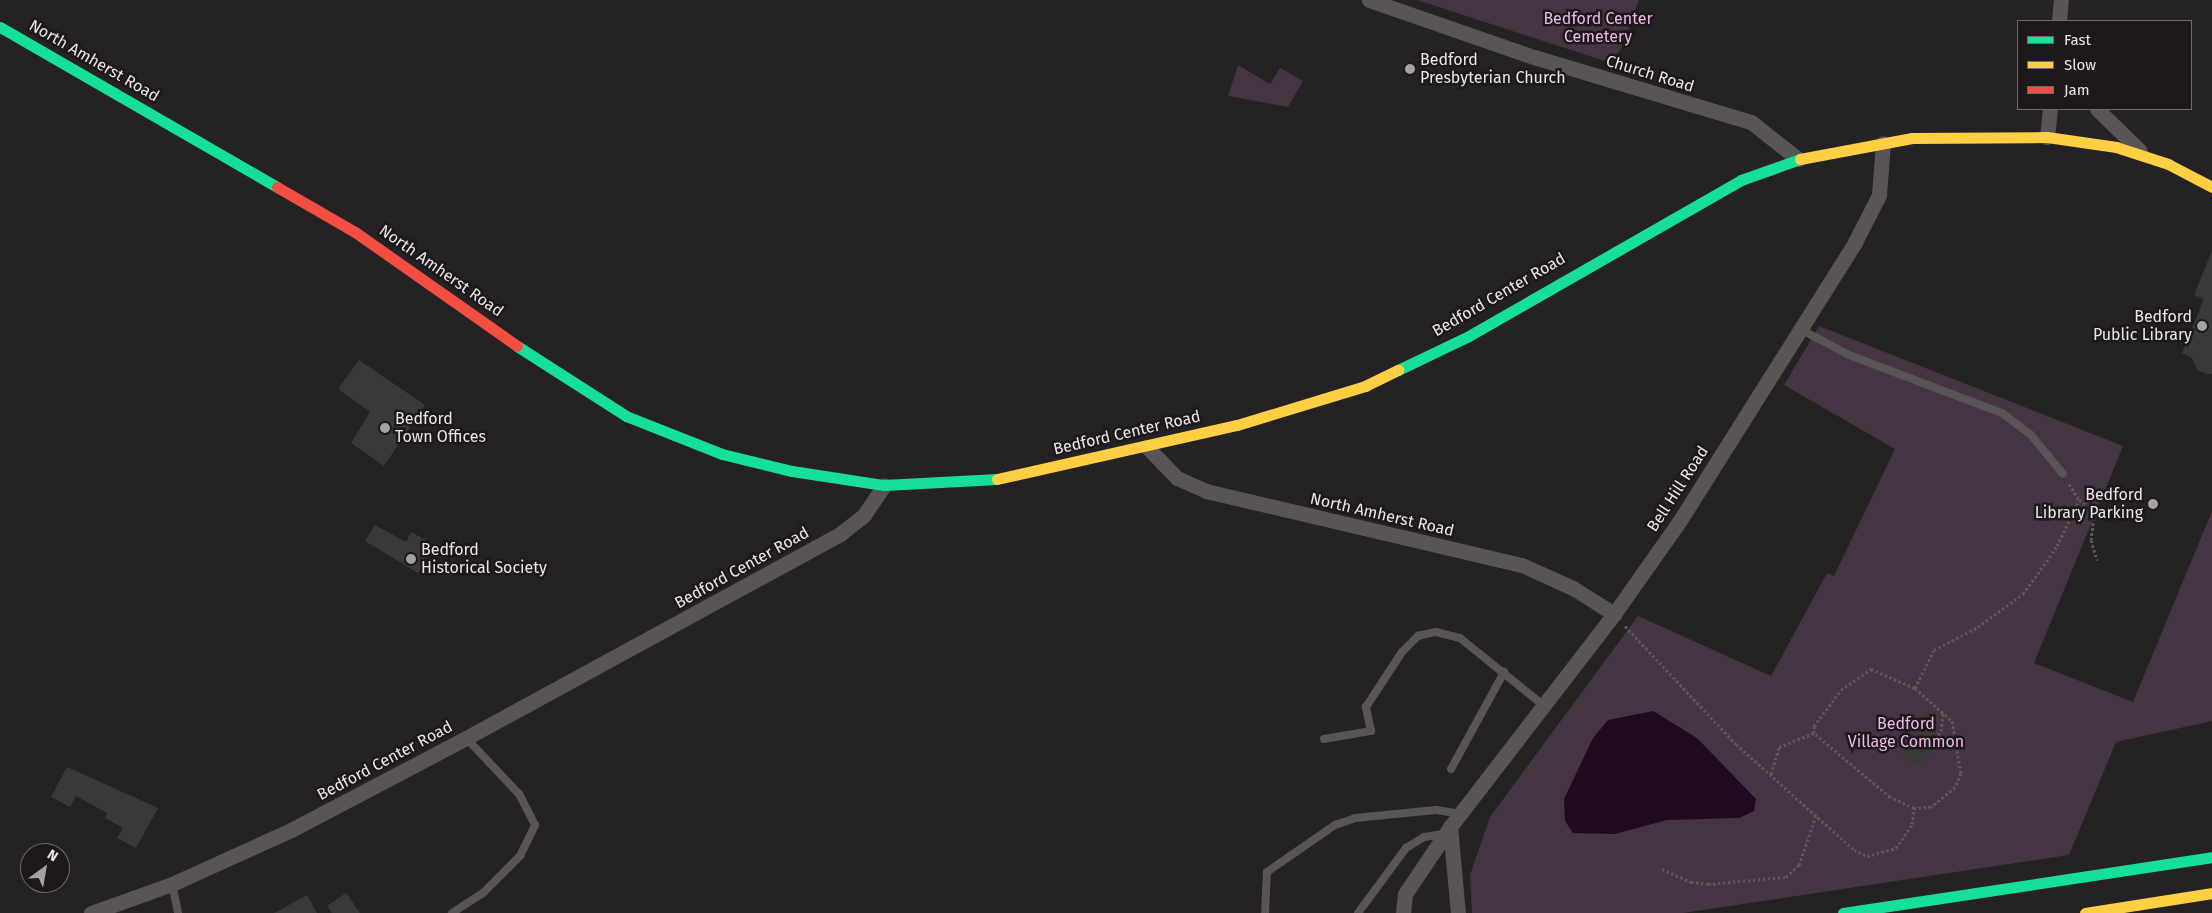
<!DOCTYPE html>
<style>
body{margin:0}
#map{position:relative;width:2212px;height:913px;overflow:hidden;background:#252224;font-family:"Fira Sans",sans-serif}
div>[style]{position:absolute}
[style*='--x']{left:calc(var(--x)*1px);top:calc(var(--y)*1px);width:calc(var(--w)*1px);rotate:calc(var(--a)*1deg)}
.green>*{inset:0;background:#453442}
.water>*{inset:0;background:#210a1f}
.building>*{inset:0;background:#393939}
.round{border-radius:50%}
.path>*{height:3px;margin-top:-1.5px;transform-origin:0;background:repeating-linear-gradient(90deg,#5b585b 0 2.5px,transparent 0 5px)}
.lane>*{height:8px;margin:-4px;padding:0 4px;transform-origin:4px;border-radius:4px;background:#585457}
.street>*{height:15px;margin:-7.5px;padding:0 7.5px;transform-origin:7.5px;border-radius:7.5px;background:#585457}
.fast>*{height:11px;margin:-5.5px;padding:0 5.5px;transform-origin:5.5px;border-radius:5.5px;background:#16e098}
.slow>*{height:11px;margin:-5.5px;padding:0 5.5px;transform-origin:5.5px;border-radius:5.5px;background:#ffcf43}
.jam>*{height:11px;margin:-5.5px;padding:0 5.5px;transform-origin:5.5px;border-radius:5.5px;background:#f24e42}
.dots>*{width:14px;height:14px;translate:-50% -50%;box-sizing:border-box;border:2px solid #1d181c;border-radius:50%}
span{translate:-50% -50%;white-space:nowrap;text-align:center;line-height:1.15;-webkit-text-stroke:5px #1d181c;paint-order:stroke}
.park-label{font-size:16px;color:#f0b9e7}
.poi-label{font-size:16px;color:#eae6e9}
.left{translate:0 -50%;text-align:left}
.right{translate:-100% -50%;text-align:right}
.street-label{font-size:16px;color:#eae6e9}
.legend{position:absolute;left:2017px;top:20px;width:175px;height:90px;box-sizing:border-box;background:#1d181c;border:1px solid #6f6a6e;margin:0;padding:6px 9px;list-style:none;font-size:15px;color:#eae6e9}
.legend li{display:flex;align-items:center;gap:10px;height:25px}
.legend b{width:25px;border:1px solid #6f6a6e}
.north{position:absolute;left:20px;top:843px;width:50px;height:50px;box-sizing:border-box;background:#1d181c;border:1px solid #6f6a6e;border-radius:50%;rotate:32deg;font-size:14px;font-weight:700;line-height:20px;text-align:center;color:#eae6e9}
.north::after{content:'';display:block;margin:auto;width:18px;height:22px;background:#a5a1a4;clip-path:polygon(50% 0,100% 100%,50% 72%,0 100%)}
</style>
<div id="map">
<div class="green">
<i style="clip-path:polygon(1417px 0,1639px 0,1620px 51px,1608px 62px)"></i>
<i style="clip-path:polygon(1238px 65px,1270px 84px,1280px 68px,1303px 81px,1288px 107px,1228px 96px)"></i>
<i style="clip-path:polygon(1819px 326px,2123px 446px,2034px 663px,2133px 702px,2212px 511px,2212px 721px,2116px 742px,2069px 855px,1683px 913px,1472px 913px,1470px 875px,1490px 817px,1638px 616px,1771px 676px,1827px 573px,1834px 576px,1895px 449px,1784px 385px)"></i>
</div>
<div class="water">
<i style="clip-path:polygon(1653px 711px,1697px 738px,1756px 799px,1754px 811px,1739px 818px,1667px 820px,1615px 834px,1573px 833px,1565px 821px,1564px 799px,1593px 738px,1608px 720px)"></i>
</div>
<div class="building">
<i style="clip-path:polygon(2212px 250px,2212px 374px,2207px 374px,2197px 370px,2192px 358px,2182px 353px,2204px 299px,2194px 295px)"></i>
<i style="clip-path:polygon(359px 360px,425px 405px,384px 466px,351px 443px,370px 412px,338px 389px)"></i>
<i style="clip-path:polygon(375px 525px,406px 542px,411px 532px,435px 545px,418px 573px,365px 541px)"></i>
<i class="round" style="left:1902px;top:737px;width:28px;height:28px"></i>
<i style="clip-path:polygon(67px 767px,158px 808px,136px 848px,117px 838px,123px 828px,105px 818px,107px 813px,76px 796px,70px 807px,51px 797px)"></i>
<i style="clip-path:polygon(346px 893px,360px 913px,332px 913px,327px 906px)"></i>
<i style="clip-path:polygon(307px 895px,317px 913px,274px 913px)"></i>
</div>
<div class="path">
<i style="--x:2069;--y:484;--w:19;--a:58"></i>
<i style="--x:2079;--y:500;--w:18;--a:27"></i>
<i style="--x:2095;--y:508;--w:32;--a:97"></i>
<i style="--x:2091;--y:540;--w:21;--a:73"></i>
<i style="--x:1625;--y:626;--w:162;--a:46.8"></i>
<i style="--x:1736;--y:744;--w:159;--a:41.9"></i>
<i style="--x:1854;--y:850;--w:14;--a:25"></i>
<i style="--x:1867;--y:856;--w:30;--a:-15"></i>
<i style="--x:1896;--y:848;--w:29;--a:-56"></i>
<i style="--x:1912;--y:824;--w:16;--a:-83"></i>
<i style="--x:1871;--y:669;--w:48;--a:23.4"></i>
<i style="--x:1915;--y:688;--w:50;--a:41.7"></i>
<i style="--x:1952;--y:721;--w:53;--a:80.2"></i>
<i style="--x:1961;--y:773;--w:15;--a:113"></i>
<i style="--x:1955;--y:787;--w:31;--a:140"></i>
<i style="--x:1931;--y:807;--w:17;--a:177"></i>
<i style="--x:1914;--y:808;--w:26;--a:-155"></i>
<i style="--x:1890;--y:797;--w:99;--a:-139.9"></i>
<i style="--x:1814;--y:733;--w:7;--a:-90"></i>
<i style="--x:1814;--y:726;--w:45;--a:-53.1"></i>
<i style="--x:1841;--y:690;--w:37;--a:-35"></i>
<i style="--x:1915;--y:688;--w:42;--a:-63.4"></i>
<i style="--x:1934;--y:650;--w:50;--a:-27.6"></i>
<i style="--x:1978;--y:627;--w:56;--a:-36.3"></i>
<i style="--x:2023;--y:594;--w:59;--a:-54.7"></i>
<i style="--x:2057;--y:546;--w:51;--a:-64.4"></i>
<i style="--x:1929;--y:747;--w:20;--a:-53"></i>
<i style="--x:1941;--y:731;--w:20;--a:-84"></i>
<i style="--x:1771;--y:774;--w:28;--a:-73"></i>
<i style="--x:1779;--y:747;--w:38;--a:-22"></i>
<i style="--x:1662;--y:869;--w:32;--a:24"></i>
<i style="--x:1691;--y:882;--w:17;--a:7"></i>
<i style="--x:1708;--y:884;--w:78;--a:-5.1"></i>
<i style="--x:1786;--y:877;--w:18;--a:-43"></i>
<i style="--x:1799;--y:865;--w:52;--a:-70.9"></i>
</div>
<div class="lane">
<i style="--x:1800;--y:329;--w:55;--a:28"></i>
<i style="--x:1849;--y:355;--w:164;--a:20.8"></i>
<i style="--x:2002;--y:413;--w:36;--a:37"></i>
<i style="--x:2031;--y:435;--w:50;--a:50.6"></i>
<i style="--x:1324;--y:739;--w:48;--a:-9.7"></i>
<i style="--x:1371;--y:731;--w:25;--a:-102"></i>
<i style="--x:1366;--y:707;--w:66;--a:-56.8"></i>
<i style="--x:1402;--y:652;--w:23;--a:-45"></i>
<i style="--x:1418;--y:636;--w:18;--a:-13"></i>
<i style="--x:1436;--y:632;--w:25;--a:14"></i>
<i style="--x:1460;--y:638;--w:107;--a:38.9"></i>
<i style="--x:1451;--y:769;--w:111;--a:-61.3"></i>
<i style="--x:172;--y:884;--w:30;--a:78"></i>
<i style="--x:452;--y:913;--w:38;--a:-33"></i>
<i style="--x:484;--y:892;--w:51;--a:-45"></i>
<i style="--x:520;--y:856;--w:34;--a:-64"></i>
<i style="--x:535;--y:825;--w:35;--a:-117"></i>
<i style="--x:519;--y:794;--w:77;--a:-133.4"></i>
<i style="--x:1265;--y:913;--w:41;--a:-87.2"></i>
<i style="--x:1267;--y:872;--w:83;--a:-34.7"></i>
<i style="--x:1335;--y:825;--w:21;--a:-19"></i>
<i style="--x:1355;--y:818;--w:81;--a:-5.6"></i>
<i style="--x:1436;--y:810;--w:24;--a:9"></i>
<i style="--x:1358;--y:913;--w:81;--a:-53.6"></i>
<i style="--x:1406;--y:848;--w:21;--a:-31"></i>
<i style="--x:1424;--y:837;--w:20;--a:-9"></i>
</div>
<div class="street">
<i style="--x:1369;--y:0;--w:175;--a:19.1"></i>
<i style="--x:1534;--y:57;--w:227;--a:16.7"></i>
<i style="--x:1751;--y:122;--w:60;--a:38.2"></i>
<i style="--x:2059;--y:21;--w:21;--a:-85"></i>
<i style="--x:2097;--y:109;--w:60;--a:44.3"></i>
<i style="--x:2047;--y:137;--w:28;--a:-84"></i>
<i style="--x:1147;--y:447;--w:43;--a:45.9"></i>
<i style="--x:1177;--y:478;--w:32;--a:24"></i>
<i style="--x:1206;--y:491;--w:325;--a:13.2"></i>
<i style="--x:1522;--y:565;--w:56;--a:24.3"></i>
<i style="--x:1573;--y:588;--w:49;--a:32.4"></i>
<i style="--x:1450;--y:827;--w:86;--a:84.7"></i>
<i style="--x:91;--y:913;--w:86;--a:-19.7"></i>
<i style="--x:172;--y:884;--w:131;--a:-24.4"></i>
<i style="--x:291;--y:830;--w:198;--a:-27.7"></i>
<i style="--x:466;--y:738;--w:426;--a:-28.6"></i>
<i style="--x:840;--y:534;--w:31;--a:-38"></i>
<i style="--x:864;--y:515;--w:36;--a:-56"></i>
<i style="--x:1403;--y:913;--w:19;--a:-84"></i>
<i style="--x:1405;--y:894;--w:81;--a:-56.1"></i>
<i style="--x:1450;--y:827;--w:269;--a:-52.4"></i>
<i style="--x:1614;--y:614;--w:113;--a:-54.8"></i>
<i style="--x:1679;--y:522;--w:331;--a:-57.8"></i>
<i style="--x:1855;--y:242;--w:53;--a:-62.9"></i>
<i style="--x:1879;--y:195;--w:52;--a:-85.6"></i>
</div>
<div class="fast">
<i style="--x:0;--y:27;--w:320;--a:30"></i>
<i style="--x:517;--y:346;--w:130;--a:32.7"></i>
<i style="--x:626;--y:416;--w:103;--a:21.6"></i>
<i style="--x:722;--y:454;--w:72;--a:13.7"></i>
<i style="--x:792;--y:471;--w:93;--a:8.7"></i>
<i style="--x:884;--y:485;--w:113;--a:-3"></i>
<i style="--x:1398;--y:370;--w:76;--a:-25.6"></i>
<i style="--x:1467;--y:337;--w:316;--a:-29.8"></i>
<i style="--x:1741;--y:180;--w:63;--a:-19.6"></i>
<i style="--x:1843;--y:913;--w:373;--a:-8.6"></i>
</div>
<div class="slow">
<i style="--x:1800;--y:159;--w:114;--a:-10.6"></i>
<i style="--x:1912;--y:138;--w:135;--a:-0.4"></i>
<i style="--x:2047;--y:137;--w:70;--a:8.2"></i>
<i style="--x:2116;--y:147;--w:55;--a:18.1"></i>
<i style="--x:2168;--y:164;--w:50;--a:27.6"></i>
<i style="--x:997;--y:479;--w:246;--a:-12.7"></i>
<i style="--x:1237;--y:425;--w:134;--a:-16.9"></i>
<i style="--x:1365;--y:386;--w:37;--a:-26"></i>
<i style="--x:2085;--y:913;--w:129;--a:-8.9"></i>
</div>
<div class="jam">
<i style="--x:277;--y:187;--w:90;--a:30"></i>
<i style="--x:355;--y:232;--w:198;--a:35.1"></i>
</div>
<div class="dots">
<i style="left:1410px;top:69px;background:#a5a1a4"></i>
<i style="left:2202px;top:326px;background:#a5a1a4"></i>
<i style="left:385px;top:428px;background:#a5a1a4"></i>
<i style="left:2153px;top:504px;background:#a5a1a4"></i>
<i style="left:411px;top:559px;background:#a5a1a4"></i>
</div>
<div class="park-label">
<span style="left:1598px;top:28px">Bedford Center<br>Cemetery</span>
<span style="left:1906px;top:733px">Bedford<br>Village Common</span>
</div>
<div class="poi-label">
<span class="left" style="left:1420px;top:69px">Bedford<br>Presbyterian Church</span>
<span class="right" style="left:2192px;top:326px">Bedford<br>Public Library</span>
<span class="left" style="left:395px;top:428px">Bedford<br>Town Offices</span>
<span class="right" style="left:2143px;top:504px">Bedford<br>Library Parking</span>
<span class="left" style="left:421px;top:559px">Bedford<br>Historical Society</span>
</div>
<div class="street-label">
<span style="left:94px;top:61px;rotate:30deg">North Amherst Road</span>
<span style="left:1650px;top:74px;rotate:17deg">Church Road</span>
<span style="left:441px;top:271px;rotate:35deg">North Amherst Road</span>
<span style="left:1499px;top:295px;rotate:-30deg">Bedford Center Road</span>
<span style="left:1127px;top:433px;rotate:-13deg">Bedford Center Road</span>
<span style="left:1678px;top:489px;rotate:-57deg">Bell Hill Road</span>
<span style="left:1382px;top:515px;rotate:13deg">North Amherst Road</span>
<span style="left:742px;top:568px;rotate:-29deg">Bedford Center Road</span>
<span style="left:385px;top:761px;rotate:-28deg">Bedford Center Road</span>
</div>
<ul class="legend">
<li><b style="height:6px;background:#16e098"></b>Fast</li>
<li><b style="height:6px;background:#ffcf43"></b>Slow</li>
<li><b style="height:6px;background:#f24e42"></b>Jam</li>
</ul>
<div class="north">N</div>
</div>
